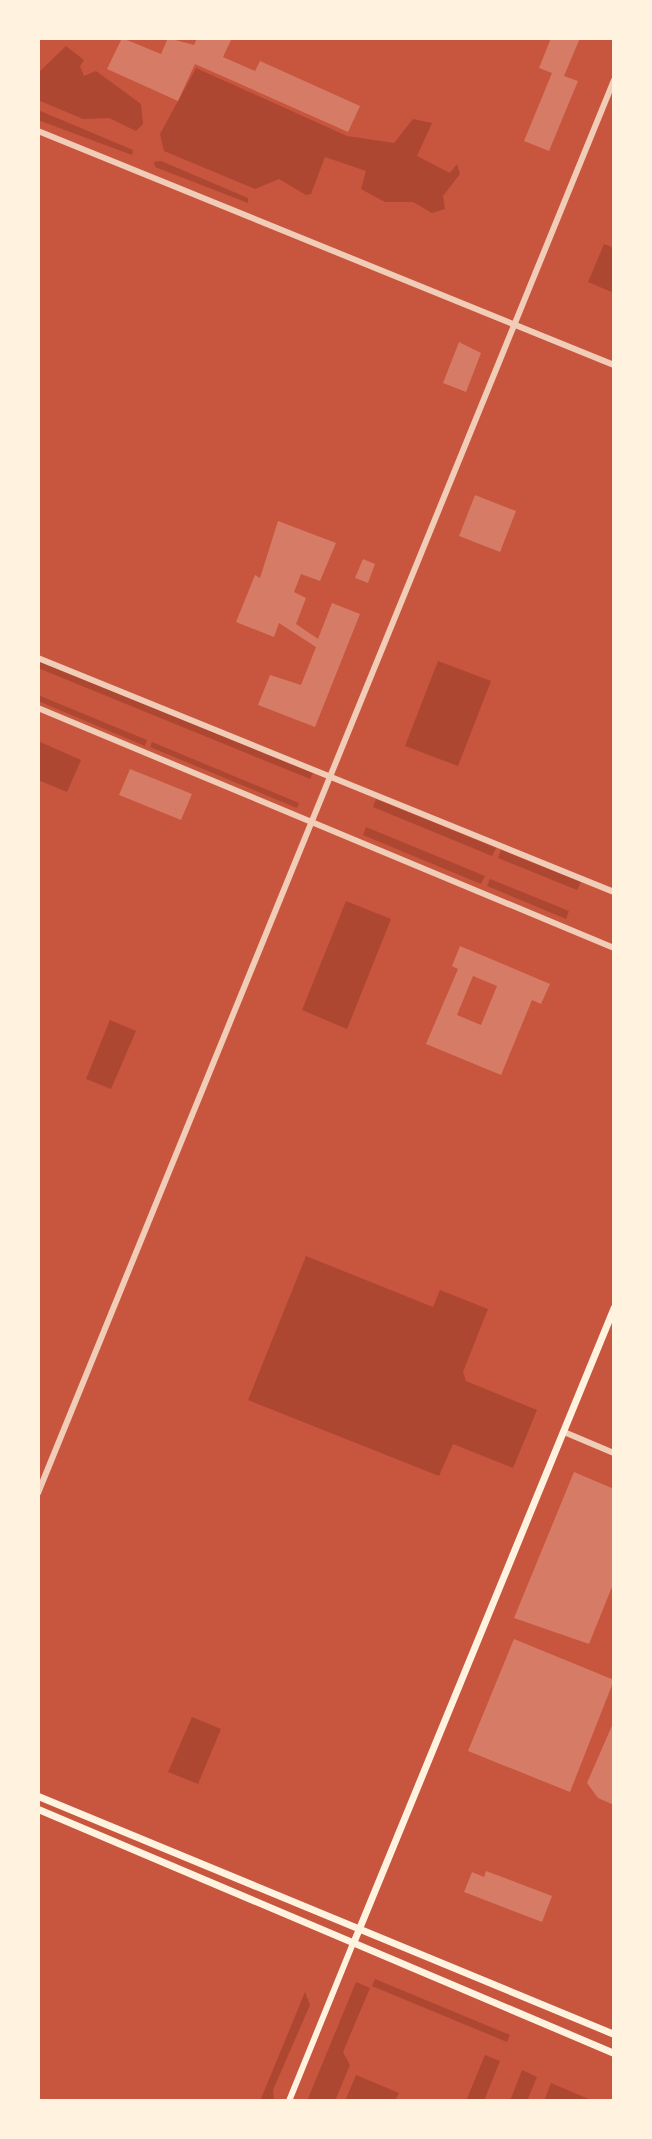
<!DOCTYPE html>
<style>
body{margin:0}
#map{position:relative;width:652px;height:2139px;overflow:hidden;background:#c8553d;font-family:"DM Sans",sans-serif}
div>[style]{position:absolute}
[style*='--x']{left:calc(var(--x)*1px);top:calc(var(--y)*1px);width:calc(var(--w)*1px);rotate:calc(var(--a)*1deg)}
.green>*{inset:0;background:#ae4732}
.building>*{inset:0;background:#d67c66}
.tertiary>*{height:6px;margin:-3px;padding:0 3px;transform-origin:3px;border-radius:3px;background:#f1ccb7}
.secondary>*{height:6px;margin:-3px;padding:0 3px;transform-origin:3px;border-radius:3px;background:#fff3e0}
.primary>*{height:7px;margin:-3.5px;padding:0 3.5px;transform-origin:3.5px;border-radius:3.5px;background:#fff3e0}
span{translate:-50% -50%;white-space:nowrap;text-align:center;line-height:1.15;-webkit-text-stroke:6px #fff3e0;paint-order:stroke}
.frame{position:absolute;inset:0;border:40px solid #fff3e0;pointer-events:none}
</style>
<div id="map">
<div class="green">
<i style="clip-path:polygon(66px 46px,84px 60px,80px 66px,84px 76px,96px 71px,141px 104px,143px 124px,136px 131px,109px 118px,83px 119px,38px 100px,38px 73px)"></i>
<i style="clip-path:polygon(196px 68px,347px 136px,394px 143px,413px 119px,432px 123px,417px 156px,450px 173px,457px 164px,460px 174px,443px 196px,445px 209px,432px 213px,413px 202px,385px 202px,361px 189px,366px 171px,325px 157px,311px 194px,306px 195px,279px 179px,255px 189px,164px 151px,160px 134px)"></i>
<i style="clip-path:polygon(38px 110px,133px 150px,132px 155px,38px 120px)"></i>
<i style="clip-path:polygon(161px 161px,248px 198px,248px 203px,155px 167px,154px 162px)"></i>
<i style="clip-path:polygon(604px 244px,614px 248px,614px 293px,588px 282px)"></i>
<i style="clip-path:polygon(38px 661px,313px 773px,310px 779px,38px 668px)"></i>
<i style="clip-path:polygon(438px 661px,491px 681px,458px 766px,405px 746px)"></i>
<i style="clip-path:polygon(38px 695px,147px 740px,145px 746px,38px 701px)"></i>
<i style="clip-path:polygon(38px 741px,81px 760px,67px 792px,38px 780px)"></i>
<i style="clip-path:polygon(152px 742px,299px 803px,297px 808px,150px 747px)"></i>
<i style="clip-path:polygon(376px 799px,496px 848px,492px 856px,373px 807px)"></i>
<i style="clip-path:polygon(366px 827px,485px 876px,481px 884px,363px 835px)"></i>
<i style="clip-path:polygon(501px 850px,581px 882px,577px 890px,498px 858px)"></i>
<i style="clip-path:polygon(490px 879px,569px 911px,566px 919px,487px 886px)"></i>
<i style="clip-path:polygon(346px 901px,391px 919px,347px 1029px,302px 1010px)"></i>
<i style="clip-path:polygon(110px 1020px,136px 1031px,111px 1089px,86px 1079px)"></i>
<i style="clip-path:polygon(306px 1256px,433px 1307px,440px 1290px,488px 1309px,463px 1372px,466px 1381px,537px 1410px,513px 1468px,453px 1444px,439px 1476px,248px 1400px)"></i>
<i style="clip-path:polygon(192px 1717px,221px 1729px,198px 1784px,168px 1772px)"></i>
<i style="clip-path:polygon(375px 1979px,510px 2035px,507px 2042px,372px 1986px)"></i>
<i style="clip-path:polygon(356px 1982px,370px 1988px,343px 2052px,350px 2065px,335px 2101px,307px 2101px)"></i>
<i style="clip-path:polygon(305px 1992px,310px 2005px,273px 2090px,274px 2101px,260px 2101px)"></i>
<i style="clip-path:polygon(485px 2055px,500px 2061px,484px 2101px,466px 2101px)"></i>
<i style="clip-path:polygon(522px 2070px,537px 2077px,527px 2101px,510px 2101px)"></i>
<i style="clip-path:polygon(356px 2075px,399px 2093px,395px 2101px,345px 2101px)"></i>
<i style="clip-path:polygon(551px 2083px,591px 2100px,591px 2101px,544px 2101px)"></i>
</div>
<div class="building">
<i style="clip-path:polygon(122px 38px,161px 54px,168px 38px,194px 45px,197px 38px,232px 38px,223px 57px,255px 71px,260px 61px,360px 106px,348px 132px,195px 64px,178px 101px,107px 69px)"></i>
<i style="clip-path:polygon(551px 38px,580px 38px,564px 76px,578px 81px,549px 151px,524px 141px,552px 73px,539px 68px)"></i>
<i style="clip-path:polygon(459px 342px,481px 353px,466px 392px,443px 383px)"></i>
<i style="clip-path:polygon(475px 495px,516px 511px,500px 552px,459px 536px)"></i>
<i style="clip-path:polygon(278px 521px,336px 543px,320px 581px,301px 574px,294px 592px,306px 598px,296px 624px,318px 639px,332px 603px,360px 614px,315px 727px,258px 705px,270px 675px,301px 685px,316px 647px,279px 623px,274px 637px,236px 622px,255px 575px,260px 578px)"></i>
<i style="clip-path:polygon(363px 559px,375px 564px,368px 583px,355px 578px)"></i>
<i style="clip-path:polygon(130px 769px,192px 794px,181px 820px,119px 795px)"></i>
<i style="clip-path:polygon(evenodd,460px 946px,550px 984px,541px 1004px,532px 1000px,501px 1075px,426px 1044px,458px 969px,452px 966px,460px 946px,473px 976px,497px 986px,481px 1025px,457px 1015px,473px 976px)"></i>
<i style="clip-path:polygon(574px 1472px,614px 1489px,614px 1582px,589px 1644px,514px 1618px)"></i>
<i style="clip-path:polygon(514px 1639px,614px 1680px,570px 1792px,468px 1751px)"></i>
<i style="clip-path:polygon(614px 1721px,614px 1805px,598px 1798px,587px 1783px)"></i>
<i style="clip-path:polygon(486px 1871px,552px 1896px,542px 1922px,464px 1892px,472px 1872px,484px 1877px)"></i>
</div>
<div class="tertiary">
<i style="--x:38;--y:131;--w:622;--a:22.11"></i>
<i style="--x:38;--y:658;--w:622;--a:22.11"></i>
<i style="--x:38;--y:708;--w:624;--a:22.62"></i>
<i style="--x:564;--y:1432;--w:54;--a:22.8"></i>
<i style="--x:38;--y:1493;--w:1526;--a:-67.82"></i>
</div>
<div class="secondary">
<i style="--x:289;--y:2101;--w:170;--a:-67.9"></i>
</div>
<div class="primary">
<i style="--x:38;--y:1796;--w:623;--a:22.45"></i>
<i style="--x:38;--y:1809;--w:626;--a:22.96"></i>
<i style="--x:353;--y:1943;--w:687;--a:-67.69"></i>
</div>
<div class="frame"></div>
</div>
